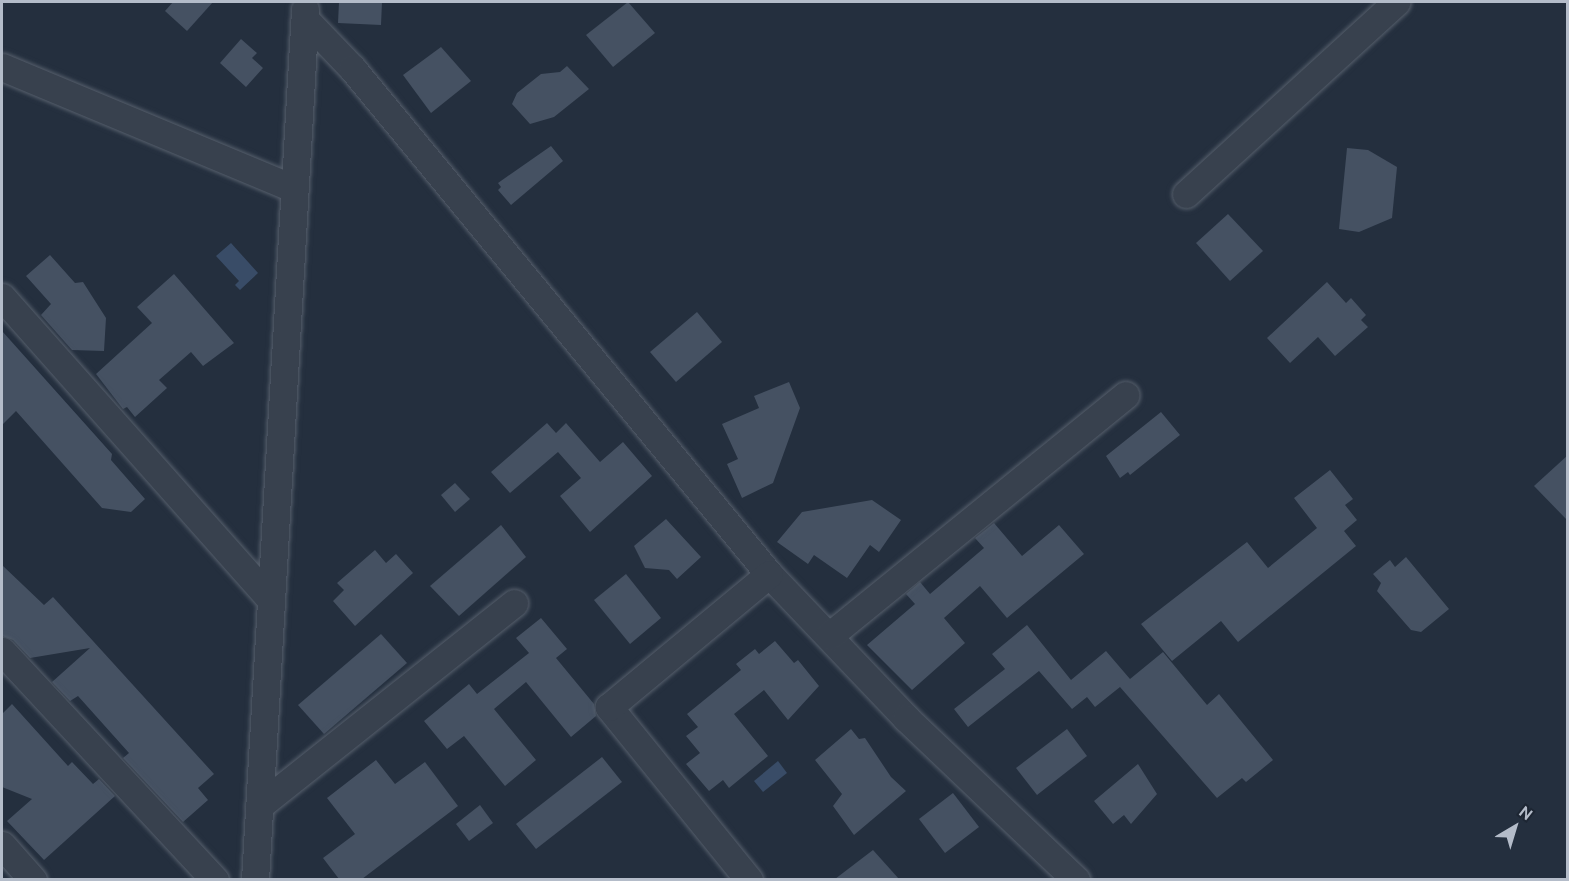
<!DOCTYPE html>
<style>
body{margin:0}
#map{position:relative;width:1569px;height:881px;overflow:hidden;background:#242f3e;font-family:Ubuntu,sans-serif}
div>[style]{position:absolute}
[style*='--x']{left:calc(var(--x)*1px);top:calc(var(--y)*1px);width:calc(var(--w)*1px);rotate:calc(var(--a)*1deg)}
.water>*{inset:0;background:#394c67}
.building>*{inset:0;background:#455162}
.roads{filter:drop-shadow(0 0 2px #565f6c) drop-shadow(0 0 2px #565f6c)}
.minor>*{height:27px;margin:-13.5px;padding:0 13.5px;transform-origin:13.5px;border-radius:13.5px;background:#38414e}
span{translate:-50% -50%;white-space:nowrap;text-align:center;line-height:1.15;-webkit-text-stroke:4.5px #1d2633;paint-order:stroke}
.frame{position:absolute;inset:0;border:3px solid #b4bcc9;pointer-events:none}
.north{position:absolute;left:1485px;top:797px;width:60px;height:60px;-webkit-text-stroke:4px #1d2633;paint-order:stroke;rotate:38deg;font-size:16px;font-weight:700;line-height:24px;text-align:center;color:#b4bcc9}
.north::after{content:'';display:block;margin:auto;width:21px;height:27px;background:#b4bcc9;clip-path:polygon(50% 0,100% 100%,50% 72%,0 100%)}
</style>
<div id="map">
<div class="water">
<i style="clip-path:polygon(231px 243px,258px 273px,240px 290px,235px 285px,239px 281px,216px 256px)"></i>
<i style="clip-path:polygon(778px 761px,787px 773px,763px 792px,754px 781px)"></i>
</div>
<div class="building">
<i style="clip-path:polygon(173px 2px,213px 2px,187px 31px,165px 11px)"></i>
<i style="clip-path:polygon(339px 2px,382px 2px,381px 25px,338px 23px)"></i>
<i style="clip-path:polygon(628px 2px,655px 33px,613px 67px,586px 35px)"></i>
<i style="clip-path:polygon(241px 39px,257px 53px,252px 58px,263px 68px,246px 87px,220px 63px)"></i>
<i style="clip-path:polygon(441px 47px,471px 81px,431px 113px,403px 75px)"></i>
<i style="clip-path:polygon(567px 66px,589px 89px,554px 117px,530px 124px,512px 104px,517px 93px,541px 74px,560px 72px)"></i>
<i style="clip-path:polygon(551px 146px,563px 161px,511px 205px,498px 190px,501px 187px,498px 183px)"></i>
<i style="clip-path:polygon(1347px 148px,1368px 150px,1397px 167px,1392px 218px,1359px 232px,1339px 229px)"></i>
<i style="clip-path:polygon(1228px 214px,1263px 251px,1230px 281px,1196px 243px)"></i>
<i style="clip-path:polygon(50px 255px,75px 283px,83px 282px,106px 318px,104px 351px,72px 350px,41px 315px,51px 304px,26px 276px)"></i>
<i style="clip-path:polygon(174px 274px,234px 343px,203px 366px,191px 352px,159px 380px,167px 388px,135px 417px,127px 407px,123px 409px,96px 374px,152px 323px,137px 307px)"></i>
<i style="clip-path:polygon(1327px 282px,1346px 303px,1351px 298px,1366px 315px,1361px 320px,1368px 327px,1335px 356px,1318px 337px,1290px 363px,1267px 338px)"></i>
<i style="clip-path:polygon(697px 312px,722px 342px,676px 382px,650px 352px)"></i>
<i style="clip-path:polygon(2px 331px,112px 454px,111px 460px,145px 499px,131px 512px,102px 508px,16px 411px,2px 425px)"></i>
<i style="clip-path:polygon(789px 382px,800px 408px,773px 483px,742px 498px,727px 464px,738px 459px,722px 424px,759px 408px,754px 396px)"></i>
<i style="clip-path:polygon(1161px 412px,1180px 435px,1130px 475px,1128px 472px,1120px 478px,1106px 456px)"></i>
<i style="clip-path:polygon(547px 423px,556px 433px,566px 423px,600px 462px,623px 442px,652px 476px,590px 532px,560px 496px,581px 478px,558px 452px,510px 493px,491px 472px)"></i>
<i style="clip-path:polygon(1568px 455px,1568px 521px,1534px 486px)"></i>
<i style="clip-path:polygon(1330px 470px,1353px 499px,1345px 505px,1357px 520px,1344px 531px,1356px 546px,1238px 642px,1221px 621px,1172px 661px,1141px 624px,1247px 542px,1268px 568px,1317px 528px,1294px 498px)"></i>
<i style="clip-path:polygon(455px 483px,470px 499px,455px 512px,441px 495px)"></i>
<i style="clip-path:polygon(872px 500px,901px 520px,879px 552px,870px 545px,847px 578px,814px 555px,808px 564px,777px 542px,802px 512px)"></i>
<i style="clip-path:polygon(666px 519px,701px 557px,677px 579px,669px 570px,645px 568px,634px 546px)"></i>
<i style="clip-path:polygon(994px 523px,1022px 556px,1059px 525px,1084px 554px,1007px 618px,980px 586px,944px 618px,965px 643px,912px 690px,867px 645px,915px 604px,906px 594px,920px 582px,930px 594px,984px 548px,975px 538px)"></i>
<i style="clip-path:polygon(501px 525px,526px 557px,459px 616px,430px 586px)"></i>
<i style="clip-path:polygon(375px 550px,386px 563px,396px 554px,413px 573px,355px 626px,333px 601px,344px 590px,337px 583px)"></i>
<i style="clip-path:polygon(1406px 557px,1449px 609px,1421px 632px,1411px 630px,1377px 591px,1381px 583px,1373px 574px,1390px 560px,1395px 567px)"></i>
<i style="clip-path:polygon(2px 565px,44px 605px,53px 597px,214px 774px,198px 788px,208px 800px,183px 822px,123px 758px,129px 753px,78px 696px,70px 701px,52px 682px,90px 648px,30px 658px,13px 640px,2px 636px)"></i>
<i style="clip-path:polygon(626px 574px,661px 618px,630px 644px,594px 600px)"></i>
<i style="clip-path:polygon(541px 618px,567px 649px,556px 658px,594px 704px,596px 716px,571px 737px,526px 682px,494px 709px,536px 760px,505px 786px,464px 736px,447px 749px,424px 721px,469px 684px,477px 694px,529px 653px,516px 638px)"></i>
<i style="clip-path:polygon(1027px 625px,1071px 680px,1106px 651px,1130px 679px,1163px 652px,1207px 705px,1219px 694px,1273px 760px,1246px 782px,1242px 778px,1217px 798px,1120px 687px,1095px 707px,1087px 697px,1072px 709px,1039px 671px,968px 727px,954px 709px,1005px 669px,992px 654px)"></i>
<i style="clip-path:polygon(381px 634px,407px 663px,324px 734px,298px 705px)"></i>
<i style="clip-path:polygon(775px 641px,794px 663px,798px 660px,819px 686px,788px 720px,764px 690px,734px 714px,768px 756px,729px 788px,723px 780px,709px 791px,686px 764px,700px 753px,686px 736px,698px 727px,687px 714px,741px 670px,736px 664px,755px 649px,759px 654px)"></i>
<i style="clip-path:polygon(12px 704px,68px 766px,72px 762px,93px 784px,99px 779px,115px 796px,44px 860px,7px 821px,32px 799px,2px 787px,2px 714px)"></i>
<i style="clip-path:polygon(851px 729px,859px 739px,865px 738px,891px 777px,906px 791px,854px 835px,833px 806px,842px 794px,815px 760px)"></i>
<i style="clip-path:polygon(1067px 729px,1087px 756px,1037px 795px,1016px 768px)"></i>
<i style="clip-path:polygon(602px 757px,622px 782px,536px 849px,516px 824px)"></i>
<i style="clip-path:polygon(376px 760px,395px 784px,425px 762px,458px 806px,362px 879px,339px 879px,323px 858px,355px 834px,327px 798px)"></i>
<i style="clip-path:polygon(1138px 764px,1157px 794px,1131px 824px,1124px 815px,1113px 824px,1094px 801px)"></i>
<i style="clip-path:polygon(953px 793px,979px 827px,945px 853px,919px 819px)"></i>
<i style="clip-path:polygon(480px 805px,493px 823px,469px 841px,456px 824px)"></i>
<i style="clip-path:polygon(873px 850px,899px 879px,835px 879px)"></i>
</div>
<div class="roads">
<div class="minor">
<i style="--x:305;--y:19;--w:68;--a:46.2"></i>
<i style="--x:352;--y:68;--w:656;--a:50.51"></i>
<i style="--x:769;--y:574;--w:199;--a:46.4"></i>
<i style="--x:906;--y:718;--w:235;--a:43.6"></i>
<i style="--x:2;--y:67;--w:317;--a:22.6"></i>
<i style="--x:1186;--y:194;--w:285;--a:-42.4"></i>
<i style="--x:2;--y:297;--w:402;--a:48.4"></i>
<i style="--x:829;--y:636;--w:382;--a:-39.1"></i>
<i style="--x:2;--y:651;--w:313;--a:47.1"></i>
<i style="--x:259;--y:806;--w:326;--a:-38.5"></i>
<i style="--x:2;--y:845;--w:47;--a:48.5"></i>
<i style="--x:255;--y:880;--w:872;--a:-86.71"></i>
<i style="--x:749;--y:880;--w:223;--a:-129"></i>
<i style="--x:609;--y:707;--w:208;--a:-39.7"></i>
</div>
</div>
<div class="frame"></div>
<div class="north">N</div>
</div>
